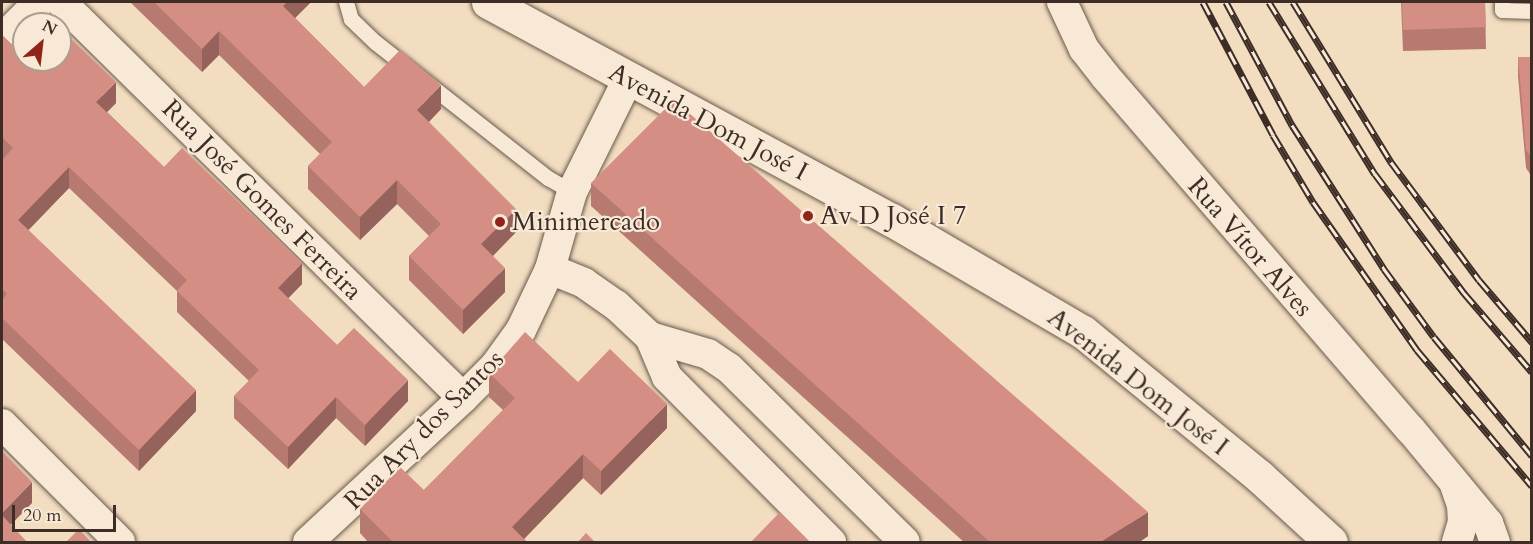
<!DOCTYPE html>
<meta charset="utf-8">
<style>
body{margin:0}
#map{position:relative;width:1533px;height:544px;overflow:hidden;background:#f2ddc0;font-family:Cardo,serif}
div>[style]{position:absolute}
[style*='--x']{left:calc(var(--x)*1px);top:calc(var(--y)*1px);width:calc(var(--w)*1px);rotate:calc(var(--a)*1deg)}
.roads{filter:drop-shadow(0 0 2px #6a594c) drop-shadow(0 0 2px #6a594c)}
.service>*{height:15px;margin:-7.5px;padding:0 7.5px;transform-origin:7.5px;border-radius:7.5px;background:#f7e9d6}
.minor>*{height:30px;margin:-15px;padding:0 15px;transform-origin:15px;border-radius:15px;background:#f7e9d6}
.tertiary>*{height:33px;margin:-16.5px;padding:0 16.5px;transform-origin:16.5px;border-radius:16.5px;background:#f7e9d6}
.rail>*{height:7px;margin-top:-3.5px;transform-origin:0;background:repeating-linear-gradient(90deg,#f7e9d6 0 14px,#3d2d26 0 28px);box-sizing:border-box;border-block:2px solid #3d2d26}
.wall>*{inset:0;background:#b77a71}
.shaded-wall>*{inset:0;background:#95635c}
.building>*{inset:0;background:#d58e83}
.dots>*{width:16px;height:16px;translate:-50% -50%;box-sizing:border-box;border:3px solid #f7e9d6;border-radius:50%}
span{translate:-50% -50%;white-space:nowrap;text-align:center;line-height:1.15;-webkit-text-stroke:4.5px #f7e9d6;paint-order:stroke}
.street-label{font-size:26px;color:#3d2d26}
.poi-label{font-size:26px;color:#3d2d26}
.left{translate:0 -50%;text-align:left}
.frame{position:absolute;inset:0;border:3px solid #3d2d26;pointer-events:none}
.north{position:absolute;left:12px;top:12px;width:60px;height:60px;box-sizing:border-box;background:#f7e9d6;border:2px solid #ad9e90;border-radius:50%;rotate:28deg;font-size:16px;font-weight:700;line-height:24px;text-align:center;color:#3d2d26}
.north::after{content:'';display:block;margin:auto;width:21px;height:27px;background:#8f2418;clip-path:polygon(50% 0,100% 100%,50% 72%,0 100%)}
.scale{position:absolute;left:12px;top:505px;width:104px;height:27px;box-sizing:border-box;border:3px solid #3d2d26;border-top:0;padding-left:8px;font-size:18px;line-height:21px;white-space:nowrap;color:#3d2d26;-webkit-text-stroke:4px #f7e9d6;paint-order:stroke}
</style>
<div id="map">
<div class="roads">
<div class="service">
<i style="--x:346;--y:2;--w:18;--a:74"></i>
<i style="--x:351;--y:19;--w:33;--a:44"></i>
<i style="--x:375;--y:42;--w:220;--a:38.2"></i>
<i style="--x:548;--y:178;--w:28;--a:30"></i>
<i style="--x:1502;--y:2;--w:8;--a:90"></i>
<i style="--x:1502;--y:10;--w:30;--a:2"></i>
</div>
<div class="minor">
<i style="--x:61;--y:2;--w:564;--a:44.57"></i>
<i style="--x:1062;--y:2;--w:52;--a:64.9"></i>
<i style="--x:1084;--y:49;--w:34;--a:52"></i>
<i style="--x:1105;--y:76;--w:468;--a:49.2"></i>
<i style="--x:1411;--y:430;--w:121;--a:50.4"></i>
<i style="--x:1488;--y:523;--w:20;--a:70"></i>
<i style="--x:2;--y:39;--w:52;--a:-45"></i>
<i style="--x:550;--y:269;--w:37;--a:22"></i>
<i style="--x:584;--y:283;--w:39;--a:35"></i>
<i style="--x:616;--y:305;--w:47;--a:43.3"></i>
<i style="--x:650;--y:337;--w:43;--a:67"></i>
<i style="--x:667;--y:377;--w:233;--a:45.2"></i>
<i style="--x:650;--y:337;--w:60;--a:16.3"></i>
<i style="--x:708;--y:354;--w:25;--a:34"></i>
<i style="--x:729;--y:368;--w:247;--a:44.7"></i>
<i style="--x:2;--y:424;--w:167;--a:45"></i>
<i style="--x:1455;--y:485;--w:21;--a:71"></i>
<i style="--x:1462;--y:505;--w:17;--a:87"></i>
<i style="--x:1463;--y:522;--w:21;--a:107"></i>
<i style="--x:308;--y:542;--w:212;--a:-42.9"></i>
<i style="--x:463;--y:398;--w:45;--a:-45"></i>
<i style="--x:495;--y:366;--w:44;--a:-54.2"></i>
<i style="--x:521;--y:330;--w:68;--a:-64.6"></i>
<i style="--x:550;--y:269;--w:80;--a:-74.1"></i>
<i style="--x:572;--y:192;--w:126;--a:-63.6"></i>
</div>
<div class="tertiary">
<i style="--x:488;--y:2;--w:459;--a:28.4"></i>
<i style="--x:892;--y:220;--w:221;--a:30.4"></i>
<i style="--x:1083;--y:332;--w:229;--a:39.3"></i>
<i style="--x:1260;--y:477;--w:96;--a:42.5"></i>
</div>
</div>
<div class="rail">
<i style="--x:1203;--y:2;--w:150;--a:62.2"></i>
<i style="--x:1273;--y:135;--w:78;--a:59.2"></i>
<i style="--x:1313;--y:202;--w:181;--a:54.9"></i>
<i style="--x:1417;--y:350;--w:178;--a:49.8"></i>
<i style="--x:1226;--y:2;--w:140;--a:61.8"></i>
<i style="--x:1292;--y:125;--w:171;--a:57.4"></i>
<i style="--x:1384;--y:269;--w:84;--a:53.7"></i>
<i style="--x:1434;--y:337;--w:154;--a:50.5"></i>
<i style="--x:1269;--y:2;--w:202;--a:58.4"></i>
<i style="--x:1375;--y:174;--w:149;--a:53.2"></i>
<i style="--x:1464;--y:293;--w:104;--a:49.3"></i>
<i style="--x:1293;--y:2;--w:188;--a:58.5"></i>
<i style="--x:1391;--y:162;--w:147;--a:53.3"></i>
<i style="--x:1479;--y:280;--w:82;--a:49.5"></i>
</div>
<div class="wall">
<i style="clip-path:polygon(130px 2px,311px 2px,295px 18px,364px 87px,441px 109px,429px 122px,516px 232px,493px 256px,505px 292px,463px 334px,409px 280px,409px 256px,429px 236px,397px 204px,360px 240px,308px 189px,308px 166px,320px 154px,219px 55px,202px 72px)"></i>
<i style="clip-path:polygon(1401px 2px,1485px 2px,1486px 49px,1403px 51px)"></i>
<i style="clip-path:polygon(2px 35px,34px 66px,116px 103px,107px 112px,164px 167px,302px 284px,288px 298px,337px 345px,408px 401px,365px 446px,336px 418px,288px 469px,234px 418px,234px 396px,249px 381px,177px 312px,177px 291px,69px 188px,28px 230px,196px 411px,139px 471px,2px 339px,2px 160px,3px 159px,2px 158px)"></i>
<i style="clip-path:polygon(1518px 57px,1532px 57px,1532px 177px,1526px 168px,1518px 76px)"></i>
<i style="clip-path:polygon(591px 183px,1148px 536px,1138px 543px,965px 543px,591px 206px)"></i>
<i style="clip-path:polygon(489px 373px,578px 382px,667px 428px,601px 495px,583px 478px,524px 539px,528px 543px,369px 543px,360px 533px,360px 509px,424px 490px,503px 410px,489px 397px)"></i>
</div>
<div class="shaded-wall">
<i style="clip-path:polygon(287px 2px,311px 2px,283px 30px,283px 6px)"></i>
<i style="clip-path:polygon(219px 31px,219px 55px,202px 72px,202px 49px)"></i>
<i style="clip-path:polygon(116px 82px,116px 103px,96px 123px,96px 102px)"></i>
<i style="clip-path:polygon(441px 85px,441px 109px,417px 134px,417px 110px)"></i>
<i style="clip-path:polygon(69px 167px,69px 188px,18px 241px,18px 220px)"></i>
<i style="clip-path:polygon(397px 180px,397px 204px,360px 240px,360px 217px)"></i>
<i style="clip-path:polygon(516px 209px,516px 232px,481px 268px,481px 244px)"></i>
<i style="clip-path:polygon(302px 263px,302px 284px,278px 309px,278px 288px)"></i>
<i style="clip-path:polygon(505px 268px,505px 292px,463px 334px,463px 310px)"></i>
<i style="clip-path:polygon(408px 380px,408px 401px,365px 446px,365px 425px)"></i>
<i style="clip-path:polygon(196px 390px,196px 411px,139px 471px,139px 450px)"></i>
<i style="clip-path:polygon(336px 397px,336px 418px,288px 469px,288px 447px)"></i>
<i style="clip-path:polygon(667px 404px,667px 428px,601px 495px,601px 471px)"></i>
<i style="clip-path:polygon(583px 454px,583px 478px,520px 543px,512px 527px)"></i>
<i style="clip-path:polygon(32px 482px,32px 503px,2px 534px,2px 513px)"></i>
<i style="clip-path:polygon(1148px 512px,1148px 536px,1138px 543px,1099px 543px)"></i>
</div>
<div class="building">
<i style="clip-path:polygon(154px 2px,287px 2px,283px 6px,364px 87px,400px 50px,441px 85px,417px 110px,516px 209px,481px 244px,505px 268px,463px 310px,409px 256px,441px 224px,397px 180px,360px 217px,308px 166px,332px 142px,219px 31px,202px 49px)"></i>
<i style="clip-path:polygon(1402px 2px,1485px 2px,1486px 27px,1403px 30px)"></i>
<i style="clip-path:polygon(65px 33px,116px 82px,96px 102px,164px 167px,182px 148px,302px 263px,278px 288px,337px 345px,354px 328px,408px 380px,365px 425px,336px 397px,288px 447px,234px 396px,259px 370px,177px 291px,187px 280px,69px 167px,18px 220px,196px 390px,139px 450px,2px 318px,2px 300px,7px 294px,2px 289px,2px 160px,13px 148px,2px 137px,2px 35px,24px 57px,24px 60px,28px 60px,34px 66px,40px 60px,60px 60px,60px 39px)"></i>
<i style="clip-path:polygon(1518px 57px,1532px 57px,1532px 158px,1526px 150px)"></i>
<i style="clip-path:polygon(674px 100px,1148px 512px,1099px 543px,991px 543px,591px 183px)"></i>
<i style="clip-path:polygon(525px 332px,578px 382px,610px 349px,667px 404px,601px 471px,583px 454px,512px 527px,528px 543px,394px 543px,360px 509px,400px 467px,424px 490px,515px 398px,489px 373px)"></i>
<i style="clip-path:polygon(2px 451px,32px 482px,2px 513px)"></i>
<i style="clip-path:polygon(780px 512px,811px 543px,750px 543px)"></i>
<i style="clip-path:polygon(2px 515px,28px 543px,2px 543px)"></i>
<i style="clip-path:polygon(79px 529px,92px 543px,65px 543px)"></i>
<i style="clip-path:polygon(586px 533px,596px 543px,577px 543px)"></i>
</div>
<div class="dots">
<i style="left:808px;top:216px;background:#8f2418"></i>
<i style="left:500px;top:222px;background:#8f2418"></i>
</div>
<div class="street-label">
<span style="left:708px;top:122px;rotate:28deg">Avenida Dom José I</span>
<span style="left:262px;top:200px;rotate:45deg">Rua José Gomes Ferreira</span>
<span style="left:1250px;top:247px;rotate:49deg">Rua Vítor Alves</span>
<span style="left:1138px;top:382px;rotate:38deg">Avenida Dom José I</span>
<span style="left:424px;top:430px;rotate:-45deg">Rua Ary dos Santos</span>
</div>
<div class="poi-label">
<span class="left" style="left:820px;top:216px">Av D José I 7</span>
<span class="left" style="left:512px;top:222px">Minimercado</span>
</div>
<div class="frame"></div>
<div class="north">N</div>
<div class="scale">20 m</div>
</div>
